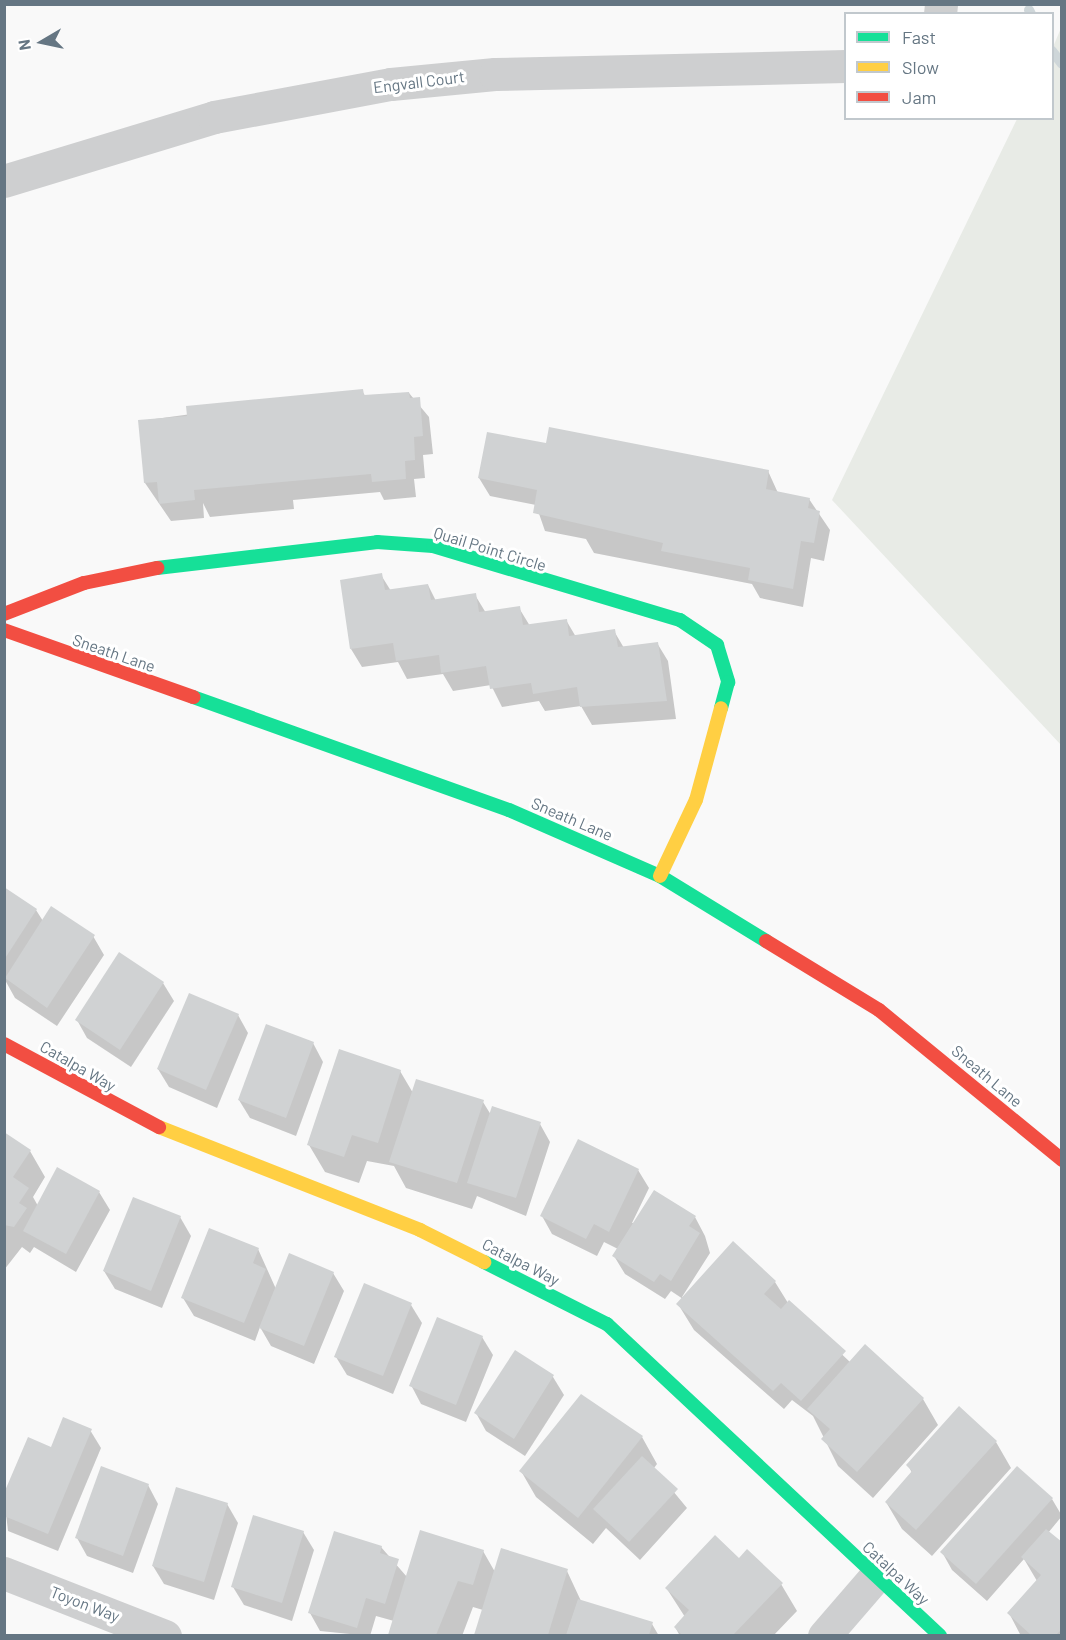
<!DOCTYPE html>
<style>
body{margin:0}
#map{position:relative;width:1066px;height:1640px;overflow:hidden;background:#f9f9f9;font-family:Barlow,sans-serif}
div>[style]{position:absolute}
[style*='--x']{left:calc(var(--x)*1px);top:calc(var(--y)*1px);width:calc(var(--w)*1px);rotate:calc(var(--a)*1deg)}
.green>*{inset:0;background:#e8ebe6}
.shadow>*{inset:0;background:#0003}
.stream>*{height:10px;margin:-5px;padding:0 5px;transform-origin:5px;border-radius:5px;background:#ced6d9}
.building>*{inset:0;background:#d0d2d3}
.street>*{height:33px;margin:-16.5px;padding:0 16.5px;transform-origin:16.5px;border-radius:16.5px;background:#cecfd0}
.fast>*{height:14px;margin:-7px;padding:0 7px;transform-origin:7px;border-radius:7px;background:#16e098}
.slow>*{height:14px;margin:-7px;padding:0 7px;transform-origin:7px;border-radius:7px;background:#ffcf43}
.jam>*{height:14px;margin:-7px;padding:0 7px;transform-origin:7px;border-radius:7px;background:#f24e42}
span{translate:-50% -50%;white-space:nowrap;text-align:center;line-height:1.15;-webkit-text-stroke:6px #fff;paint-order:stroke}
.street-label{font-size:16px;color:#657683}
.frame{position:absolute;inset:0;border:6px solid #657683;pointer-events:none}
.legend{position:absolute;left:844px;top:12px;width:210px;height:108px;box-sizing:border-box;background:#fff;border:2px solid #c1c8cd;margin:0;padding:8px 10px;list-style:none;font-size:18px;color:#657683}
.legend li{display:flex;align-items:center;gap:12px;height:30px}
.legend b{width:30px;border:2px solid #c1c8cd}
.north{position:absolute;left:12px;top:12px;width:60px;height:60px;-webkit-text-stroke:4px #fff;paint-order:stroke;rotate:261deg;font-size:16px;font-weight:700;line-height:24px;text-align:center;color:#657683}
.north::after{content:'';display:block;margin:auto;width:21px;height:27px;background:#657683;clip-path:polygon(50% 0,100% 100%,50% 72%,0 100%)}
</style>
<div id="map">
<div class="green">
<i style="clip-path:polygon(1061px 28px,1061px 745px,832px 500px,1017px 119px,1052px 118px,1053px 47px)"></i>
</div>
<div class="shadow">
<i style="clip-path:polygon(362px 391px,366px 397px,409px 393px,429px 417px,433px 454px,423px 455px,425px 478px,414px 479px,416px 497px,384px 500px,380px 492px,293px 500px,294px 509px,210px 517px,203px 503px,204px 518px,171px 521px,145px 483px,140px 421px)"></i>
<i style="clip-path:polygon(547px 444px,768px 471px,778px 493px,809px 499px,830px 530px,824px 561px,811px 558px,803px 607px,760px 598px,752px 584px,594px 553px,586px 539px,545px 531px,536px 505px,490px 496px,479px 478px)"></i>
<i style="clip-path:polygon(381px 575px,391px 591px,428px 585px,436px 601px,475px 595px,486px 613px,519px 608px,530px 626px,566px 620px,576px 637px,614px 631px,624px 648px,657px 643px,668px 661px,676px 719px,592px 725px,581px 706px,545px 711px,539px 701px,502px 707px,491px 685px,453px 691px,443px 674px,407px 679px,398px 662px,362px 667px,351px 649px)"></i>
<i style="clip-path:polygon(4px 889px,36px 910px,43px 921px,93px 936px,104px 955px,57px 1026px,15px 998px,5px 980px)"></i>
<i style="clip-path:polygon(163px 983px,174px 1001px,131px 1067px,87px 1038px,77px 1020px)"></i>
<i style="clip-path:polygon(238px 1015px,248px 1033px,217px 1108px,169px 1087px,158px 1069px)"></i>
<i style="clip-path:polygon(313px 1043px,323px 1062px,296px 1136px,250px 1118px,239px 1100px)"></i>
<i style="clip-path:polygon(400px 1071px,413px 1093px,483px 1102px,491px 1115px,540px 1124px,550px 1142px,526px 1216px,477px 1196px,472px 1209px,406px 1188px,394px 1166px,367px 1161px,359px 1183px,325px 1172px,309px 1145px)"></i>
<i style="clip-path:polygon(4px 1134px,30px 1151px,45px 1177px,33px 1197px,38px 1206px,99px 1192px,110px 1210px,76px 1272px,34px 1247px,30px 1253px,22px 1247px,4px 1270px)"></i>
<i style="clip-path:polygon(638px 1170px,649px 1188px,632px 1223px,695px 1217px,705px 1236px,710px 1253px,682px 1297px,775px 1282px,788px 1303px,851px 1363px,923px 1399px,938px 1425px,873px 1498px,838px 1466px,813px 1416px,792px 1400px,784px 1409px,694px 1330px,678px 1304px,683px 1299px,671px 1291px,665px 1299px,625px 1274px,614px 1256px,618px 1249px,604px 1242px,597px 1256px,552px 1234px,542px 1216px)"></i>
<i style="clip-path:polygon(180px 1217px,191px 1236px,162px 1308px,115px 1289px,104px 1271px)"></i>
<i style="clip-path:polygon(258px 1249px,276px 1289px,333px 1273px,344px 1291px,314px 1364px,271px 1346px,260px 1327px,255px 1341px,194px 1316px,183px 1298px)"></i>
<i style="clip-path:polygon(365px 1285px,411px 1305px,422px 1323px,393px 1394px,347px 1375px,336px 1357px)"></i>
<i style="clip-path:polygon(482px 1337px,493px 1355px,466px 1422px,421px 1404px,411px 1385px)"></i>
<i style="clip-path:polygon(515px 1352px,553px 1377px,564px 1395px,525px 1456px,486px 1431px,476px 1413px)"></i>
<i style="clip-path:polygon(90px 1430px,101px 1448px,58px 1551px,8px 1531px,4px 1496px,52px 1449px)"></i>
<i style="clip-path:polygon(642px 1437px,657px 1464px,654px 1468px,687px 1508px,640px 1560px,606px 1528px,593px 1544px,536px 1497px,521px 1471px)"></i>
<i style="clip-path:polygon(996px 1442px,1011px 1468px,932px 1556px,902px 1529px,886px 1502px,912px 1473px,908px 1465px)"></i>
<i style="clip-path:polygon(148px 1485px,158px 1504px,133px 1573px,87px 1556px,77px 1538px)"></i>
<i style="clip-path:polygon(1052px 1499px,1062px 1516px,1048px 1533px,1062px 1544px,1062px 1636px,1021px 1636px,1009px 1613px,1037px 1581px,1024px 1559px,987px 1601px,952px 1570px,942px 1552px)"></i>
<i style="clip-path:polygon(227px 1504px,238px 1523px,214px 1600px,164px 1584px,153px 1566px)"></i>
<i style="clip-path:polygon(303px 1532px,314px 1550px,292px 1621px,244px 1605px,233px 1587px)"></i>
<i style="clip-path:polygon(381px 1547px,407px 1577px,483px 1551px,495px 1572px,567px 1571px,581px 1601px,652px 1624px,659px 1636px,476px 1636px,483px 1610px,473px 1607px,462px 1636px,390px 1636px,394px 1621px,376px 1616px,370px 1636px,320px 1631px,310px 1613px)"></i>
<i style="clip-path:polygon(739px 1560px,781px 1584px,797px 1611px,773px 1636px,680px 1636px,675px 1627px,685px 1617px,667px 1589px)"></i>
</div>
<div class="stream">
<i style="--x:1029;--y:10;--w:4;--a:63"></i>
<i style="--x:1052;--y:51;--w:16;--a:52"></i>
</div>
<div class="building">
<i style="clip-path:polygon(363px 389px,364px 395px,409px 392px,410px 398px,420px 397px,423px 436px,414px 437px,415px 460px,405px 461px,406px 479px,372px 482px,371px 474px,194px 490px,195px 500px,159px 504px,157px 482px,144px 483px,138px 420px,187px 416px,186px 406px)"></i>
<i style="clip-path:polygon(549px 427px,769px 470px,766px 489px,810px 498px,808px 508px,820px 511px,814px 543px,801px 541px,793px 589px,748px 580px,750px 568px,661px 551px,663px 543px,533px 513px,537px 490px,478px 478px,487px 432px,546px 443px)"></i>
<i style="clip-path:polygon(382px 573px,385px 590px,428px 584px,431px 600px,476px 593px,479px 612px,520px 606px,523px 625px,567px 619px,569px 636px,615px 629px,618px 647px,658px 642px,667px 701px,580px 707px,577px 687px,533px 694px,531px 683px,490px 689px,486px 666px,441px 673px,439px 655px,396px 661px,393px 643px,350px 649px,340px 580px)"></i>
<i style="clip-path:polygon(4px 887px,37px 909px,4px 960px)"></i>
<i style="clip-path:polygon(51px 906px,95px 935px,47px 1008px,5px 978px)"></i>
<i style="clip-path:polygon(119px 952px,164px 982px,120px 1050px,75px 1020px)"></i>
<i style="clip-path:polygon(189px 993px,239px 1014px,206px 1090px,157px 1069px)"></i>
<i style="clip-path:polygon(266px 1024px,314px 1042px,286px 1118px,238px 1100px)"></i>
<i style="clip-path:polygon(339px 1049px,401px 1070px,378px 1143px,352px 1135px,344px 1157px,307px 1145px)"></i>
<i style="clip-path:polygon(416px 1079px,484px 1100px,457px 1183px,389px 1162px)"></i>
<i style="clip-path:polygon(492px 1106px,541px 1122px,516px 1198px,467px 1183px)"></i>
<i style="clip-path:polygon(4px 1132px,31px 1150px,13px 1177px,29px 1188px,19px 1203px,27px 1208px,14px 1227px,4px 1225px)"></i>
<i style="clip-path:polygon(578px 1139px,639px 1169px,609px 1232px,594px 1224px,586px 1239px,540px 1216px)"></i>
<i style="clip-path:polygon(57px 1167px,100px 1191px,66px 1254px,23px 1231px)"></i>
<i style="clip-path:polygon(654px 1190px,696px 1216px,689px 1226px,700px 1233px,671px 1281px,660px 1274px,654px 1282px,612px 1256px)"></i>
<i style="clip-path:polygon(133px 1197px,181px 1216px,151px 1291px,103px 1271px)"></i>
<i style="clip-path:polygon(209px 1228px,259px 1248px,253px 1263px,266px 1269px,244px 1323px,181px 1298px)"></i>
<i style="clip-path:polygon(733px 1241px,776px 1281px,764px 1294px,781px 1309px,789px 1300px,846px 1351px,801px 1401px,781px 1383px,773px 1391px,676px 1304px)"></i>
<i style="clip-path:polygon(289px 1253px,334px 1272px,304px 1346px,259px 1328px)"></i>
<i style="clip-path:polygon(364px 1283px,412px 1303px,383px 1376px,334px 1357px)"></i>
<i style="clip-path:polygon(437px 1317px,483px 1336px,456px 1405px,409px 1386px)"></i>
<i style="clip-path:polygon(865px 1344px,924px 1398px,857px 1472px,821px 1439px,830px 1429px,807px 1409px)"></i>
<i style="clip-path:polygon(515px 1350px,554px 1375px,514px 1439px,474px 1413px)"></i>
<i style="clip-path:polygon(581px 1394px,643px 1436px,578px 1518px,519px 1471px)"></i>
<i style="clip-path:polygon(959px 1406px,997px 1441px,916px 1530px,885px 1502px,912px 1471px,906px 1465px)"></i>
<i style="clip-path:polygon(63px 1417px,92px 1429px,48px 1534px,4px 1516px,4px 1493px,28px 1437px,51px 1447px)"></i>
<i style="clip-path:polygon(642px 1456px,678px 1489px,629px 1542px,593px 1509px)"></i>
<i style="clip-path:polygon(101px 1466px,149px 1484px,123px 1556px,75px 1538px)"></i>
<i style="clip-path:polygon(1017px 1466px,1053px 1498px,976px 1584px,940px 1552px)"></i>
<i style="clip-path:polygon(176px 1487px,228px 1503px,204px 1582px,152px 1566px)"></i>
<i style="clip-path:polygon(253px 1515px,304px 1531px,282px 1603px,231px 1587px)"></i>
<i style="clip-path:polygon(1046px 1529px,1062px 1542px,1062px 1629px,1056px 1635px,1031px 1635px,1007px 1613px,1041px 1575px,1021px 1557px)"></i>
<i style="clip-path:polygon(420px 1530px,484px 1550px,473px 1585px,458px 1581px,436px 1635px,388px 1635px)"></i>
<i style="clip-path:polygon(334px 1531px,382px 1546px,380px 1553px,399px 1559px,385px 1604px,366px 1598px,357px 1628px,308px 1613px)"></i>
<i style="clip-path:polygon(715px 1535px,739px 1558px,747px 1549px,783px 1583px,733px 1635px,682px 1635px,674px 1627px,689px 1610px,665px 1588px)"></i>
<i style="clip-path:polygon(501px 1548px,568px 1569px,548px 1635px,474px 1635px)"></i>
<i style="clip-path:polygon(578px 1599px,653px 1622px,649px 1635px,566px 1635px)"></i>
</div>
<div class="street">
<i style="--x:940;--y:14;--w:10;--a:-84"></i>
<i style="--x:4;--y:181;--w:220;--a:-16.9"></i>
<i style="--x:214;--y:117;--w:180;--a:-10.6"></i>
<i style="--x:391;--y:84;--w:104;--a:-5.5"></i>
<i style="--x:495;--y:74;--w:351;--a:-1.3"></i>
<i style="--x:4;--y:1573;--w:173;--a:21.4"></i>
<i style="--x:824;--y:1636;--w:78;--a:-49.2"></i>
</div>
<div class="fast">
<i style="--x:157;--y:568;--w:222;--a:-6.7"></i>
<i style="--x:377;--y:542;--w:56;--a:4.1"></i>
<i style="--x:433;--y:546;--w:258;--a:16.7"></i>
<i style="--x:680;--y:620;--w:45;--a:34"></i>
<i style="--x:717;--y:645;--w:39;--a:73"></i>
<i style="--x:728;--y:682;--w:27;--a:105"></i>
<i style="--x:193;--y:697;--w:336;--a:19.7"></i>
<i style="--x:509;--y:810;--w:165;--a:23.6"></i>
<i style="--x:660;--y:876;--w:124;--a:31.5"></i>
<i style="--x:484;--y:1262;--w:138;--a:26.8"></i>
<i style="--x:607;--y:1324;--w:456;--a:43.1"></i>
</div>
<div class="slow">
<i style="--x:660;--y:876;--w:84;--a:-64.7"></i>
<i style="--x:696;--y:800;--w:95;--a:-74.8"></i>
<i style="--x:159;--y:1127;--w:281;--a:21.5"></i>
<i style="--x:420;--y:1230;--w:72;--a:26.6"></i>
</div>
<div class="jam">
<i style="--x:4;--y:614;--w:86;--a:-21.2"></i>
<i style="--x:84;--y:583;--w:75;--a:-11.6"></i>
<i style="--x:4;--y:630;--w:201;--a:19.5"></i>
<i style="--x:766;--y:941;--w:132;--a:31.4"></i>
<i style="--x:879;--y:1010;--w:237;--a:39.3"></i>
<i style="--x:4;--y:1044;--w:176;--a:28.2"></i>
</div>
<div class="street-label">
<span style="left:419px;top:82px;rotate:-7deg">Engvall Court</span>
<span style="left:490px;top:549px;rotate:17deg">Quail Point Circle</span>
<span style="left:114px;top:653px;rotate:19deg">Sneath Lane</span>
<span style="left:572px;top:819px;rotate:23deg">Sneath Lane</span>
<span style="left:78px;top:1066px;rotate:30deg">Catalpa Way</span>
<span style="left:987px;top:1076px;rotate:40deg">Sneath Lane</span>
<span style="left:521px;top:1262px;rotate:27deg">Catalpa Way</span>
<span style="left:896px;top:1573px;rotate:43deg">Catalpa Way</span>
<span style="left:85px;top:1604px;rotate:21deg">Toyon Way</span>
</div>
<div class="frame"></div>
<ul class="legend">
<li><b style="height:8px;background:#16e098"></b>Fast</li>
<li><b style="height:8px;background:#ffcf43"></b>Slow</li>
<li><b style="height:8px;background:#f24e42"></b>Jam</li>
</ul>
<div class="north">N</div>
</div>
